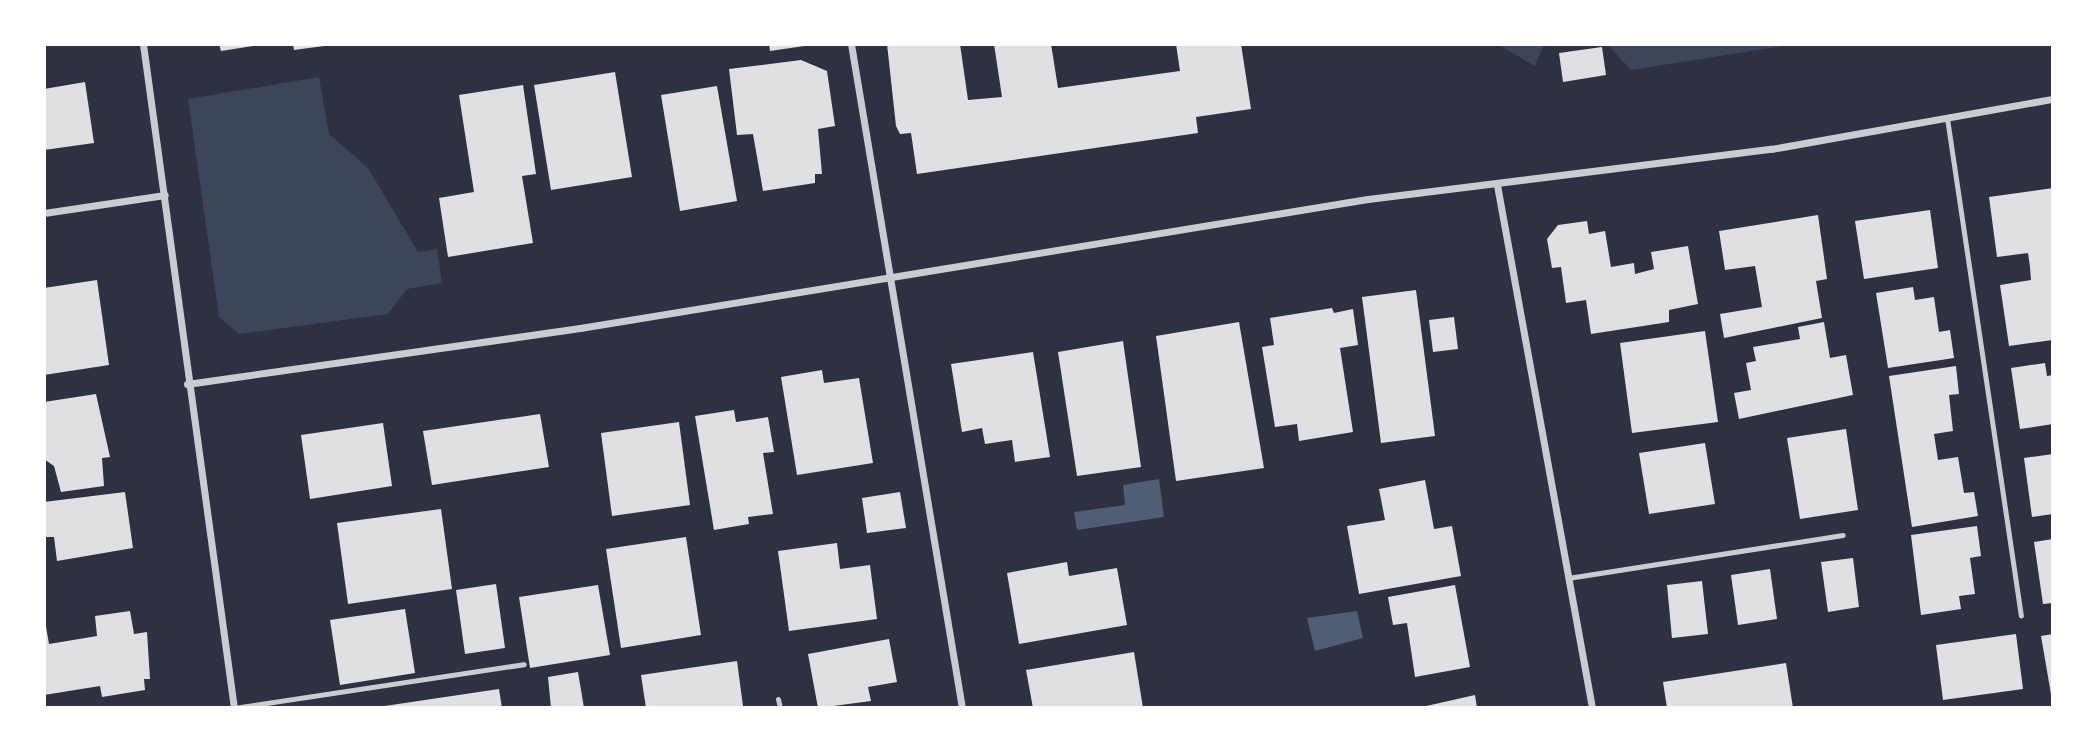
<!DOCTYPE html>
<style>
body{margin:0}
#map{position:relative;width:2097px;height:752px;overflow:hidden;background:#2d3142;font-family:"Exo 2",sans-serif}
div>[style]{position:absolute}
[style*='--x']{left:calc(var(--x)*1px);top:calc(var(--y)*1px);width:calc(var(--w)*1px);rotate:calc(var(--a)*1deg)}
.green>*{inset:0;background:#3c4559}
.water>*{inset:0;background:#4f5d75}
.building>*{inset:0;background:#e0e0e3}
.service>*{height:5px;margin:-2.5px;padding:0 2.5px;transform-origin:2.5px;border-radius:2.5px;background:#caccd0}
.minor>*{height:7px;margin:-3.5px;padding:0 3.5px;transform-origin:3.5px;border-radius:3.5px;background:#caccd0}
span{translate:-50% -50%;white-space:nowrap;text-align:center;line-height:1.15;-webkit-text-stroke:5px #fff;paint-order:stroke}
.frame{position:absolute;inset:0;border:46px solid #fff;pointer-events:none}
</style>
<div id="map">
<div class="green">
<i style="clip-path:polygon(1497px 44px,1544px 44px,1535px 66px)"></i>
<i style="clip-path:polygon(1607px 44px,1795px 44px,1631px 70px)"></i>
<i style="clip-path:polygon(319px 77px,329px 134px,368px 168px,418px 252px,437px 249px,442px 283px,407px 289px,388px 314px,239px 334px,219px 317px,188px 99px)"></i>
</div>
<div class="water">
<i style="clip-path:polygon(1159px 479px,1164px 517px,1077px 530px,1074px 512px,1125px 505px,1123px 485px)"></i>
<i style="clip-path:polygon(1357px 611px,1363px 638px,1315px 651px,1307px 618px)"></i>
</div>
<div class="building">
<i style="clip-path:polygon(219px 44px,258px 44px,259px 45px,221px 51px)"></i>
<i style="clip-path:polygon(293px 44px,324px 44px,324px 46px,294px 50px)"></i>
<i style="clip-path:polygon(769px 44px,811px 44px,811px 45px,770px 51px)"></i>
<i style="clip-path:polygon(887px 44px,960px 44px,968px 100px,1002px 97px,994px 44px,1051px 44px,1058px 88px,1180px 71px,1176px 44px,1241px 44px,1251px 109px,1196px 117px,1198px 133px,917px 174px,911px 133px,900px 134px,896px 126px)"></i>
<i style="clip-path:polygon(1602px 47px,1606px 75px,1563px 82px,1559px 53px)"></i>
<i style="clip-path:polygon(801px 60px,827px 71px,835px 126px,818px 129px,822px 174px,815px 174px,815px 183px,763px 191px,753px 134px,737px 135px,729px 69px)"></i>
<i style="clip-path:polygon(615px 72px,632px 177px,551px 190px,534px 85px)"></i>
<i style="clip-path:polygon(85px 82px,94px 143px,44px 150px,44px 89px)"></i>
<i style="clip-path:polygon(523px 85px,536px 174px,522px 176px,533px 243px,448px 257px,439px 198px,474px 192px,459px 95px)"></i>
<i style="clip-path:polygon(717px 86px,737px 201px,680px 211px,661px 95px)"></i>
<i style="clip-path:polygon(2053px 188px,2053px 340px,2009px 346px,2000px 285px,2031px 280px,2030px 267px,2028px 253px,1997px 257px,1989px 197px)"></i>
<i style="clip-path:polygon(1930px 210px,1938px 268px,1864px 279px,1855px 221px)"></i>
<i style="clip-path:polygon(1818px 215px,1827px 279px,1816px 281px,1822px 318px,1724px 338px,1720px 314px,1762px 307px,1755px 266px,1725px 270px,1719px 231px)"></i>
<i style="clip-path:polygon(1587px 221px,1589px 234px,1605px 231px,1611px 267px,1634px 263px,1635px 274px,1654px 269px,1651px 252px,1688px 246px,1698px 304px,1669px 310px,1669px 322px,1591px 334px,1586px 300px,1566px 303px,1561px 267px,1552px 268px,1547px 239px,1558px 225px)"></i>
<i style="clip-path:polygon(97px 280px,109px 365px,44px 375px,44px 288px)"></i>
<i style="clip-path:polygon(1913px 287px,1915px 300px,1934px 297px,1939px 332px,1950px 330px,1954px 358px,1888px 368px,1876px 293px)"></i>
<i style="clip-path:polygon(1416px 290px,1435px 436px,1381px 443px,1362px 297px)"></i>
<i style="clip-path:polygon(1332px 308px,1334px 313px,1353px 309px,1358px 345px,1340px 348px,1353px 432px,1299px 441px,1297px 424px,1275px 427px,1262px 347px,1274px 345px,1270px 318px)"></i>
<i style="clip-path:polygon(1454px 317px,1458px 349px,1433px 352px,1429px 320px)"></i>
<i style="clip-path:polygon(1239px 322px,1264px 468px,1176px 481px,1156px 336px)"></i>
<i style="clip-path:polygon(1824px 322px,1830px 358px,1846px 355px,1853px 395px,1739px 419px,1734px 393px,1751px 390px,1746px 363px,1756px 361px,1753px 347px,1800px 339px,1798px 327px)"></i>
<i style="clip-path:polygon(1705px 331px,1718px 422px,1632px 433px,1620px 343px)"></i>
<i style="clip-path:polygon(1123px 341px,1141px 467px,1077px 476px,1058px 352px)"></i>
<i style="clip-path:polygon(1033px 352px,1050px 457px,1015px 462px,1012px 440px,985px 444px,982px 428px,962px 432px,951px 364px)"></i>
<i style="clip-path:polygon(2045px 363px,2047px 376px,2053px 375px,2053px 424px,2020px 429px,2011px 368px)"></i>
<i style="clip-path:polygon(1956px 366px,1959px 394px,1949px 395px,1953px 431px,1934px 434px,1938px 460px,1958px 457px,1964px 493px,1974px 492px,1978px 516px,1912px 527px,1889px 376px)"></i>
<i style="clip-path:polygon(822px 370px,824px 383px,859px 378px,873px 463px,797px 475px,781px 377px)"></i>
<i style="clip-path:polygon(96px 394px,110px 457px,102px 458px,104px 486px,61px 492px,54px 466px,44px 459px,44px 402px)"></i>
<i style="clip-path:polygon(734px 410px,736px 422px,768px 417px,774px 452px,763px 453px,773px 514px,748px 517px,749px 524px,714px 530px,695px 416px)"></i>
<i style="clip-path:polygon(540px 414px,549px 467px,432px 485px,423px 431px)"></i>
<i style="clip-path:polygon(679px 422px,690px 505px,612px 516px,601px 433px)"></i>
<i style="clip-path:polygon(383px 423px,392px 486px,310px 499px,301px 435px)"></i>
<i style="clip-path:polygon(1846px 429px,1858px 510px,1800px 519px,1787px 438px)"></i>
<i style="clip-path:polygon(1705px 443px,1715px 504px,1649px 514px,1639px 453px)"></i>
<i style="clip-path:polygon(2053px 454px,2053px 514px,2032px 517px,2024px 458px)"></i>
<i style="clip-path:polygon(1425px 480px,1434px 529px,1452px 526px,1461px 576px,1359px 594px,1347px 526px,1385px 520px,1379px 489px)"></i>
<i style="clip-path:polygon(125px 492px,133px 548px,57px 561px,54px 537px,46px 537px,44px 502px)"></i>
<i style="clip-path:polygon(900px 492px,906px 528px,867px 533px,862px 498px)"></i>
<i style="clip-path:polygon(441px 509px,452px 589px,348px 604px,337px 523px)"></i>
<i style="clip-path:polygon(1977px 526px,1981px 556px,1970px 558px,1975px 594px,1959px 596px,1961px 609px,1921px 615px,1911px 535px)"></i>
<i style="clip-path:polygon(686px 537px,701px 635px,621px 648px,606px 549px)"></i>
<i style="clip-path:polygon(2053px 539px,2053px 603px,2043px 604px,2034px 542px)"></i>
<i style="clip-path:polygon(837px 543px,840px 569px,870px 565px,877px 619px,789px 631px,778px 551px)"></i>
<i style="clip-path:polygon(1853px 558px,1859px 607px,1828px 612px,1821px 562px)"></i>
<i style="clip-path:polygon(1067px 562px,1069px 576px,1117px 568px,1127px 625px,1019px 644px,1007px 573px)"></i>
<i style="clip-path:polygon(1770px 569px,1777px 619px,1738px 625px,1731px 575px)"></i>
<i style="clip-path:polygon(1702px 581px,1708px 634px,1672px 638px,1667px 585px)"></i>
<i style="clip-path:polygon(496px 584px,505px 648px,465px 654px,456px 590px)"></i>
<i style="clip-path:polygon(598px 585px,610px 655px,530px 668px,519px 597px)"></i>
<i style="clip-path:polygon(1455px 585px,1470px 667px,1415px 677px,1407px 623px,1393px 625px,1388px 597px)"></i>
<i style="clip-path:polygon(405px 609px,415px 673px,340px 685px,330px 620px)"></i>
<i style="clip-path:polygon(130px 611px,134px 634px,147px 632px,150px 679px,144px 679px,145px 690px,102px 697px,100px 686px,44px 695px,44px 615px,49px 644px,97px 636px,95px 616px)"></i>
<i style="clip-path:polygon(2016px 634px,2023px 689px,1943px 700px,1936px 645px)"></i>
<i style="clip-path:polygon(2053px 634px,2053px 693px,2051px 694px,2041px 636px)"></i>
<i style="clip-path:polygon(889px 639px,897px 682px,868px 687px,871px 701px,818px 708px,808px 654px)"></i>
<i style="clip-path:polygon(1134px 652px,1143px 708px,1033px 708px,1026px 670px)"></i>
<i style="clip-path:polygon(737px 661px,743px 706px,646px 708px,641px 675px)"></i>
<i style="clip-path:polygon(1786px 663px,1793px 708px,1667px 708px,1663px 682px)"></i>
<i style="clip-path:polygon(578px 672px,584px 708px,551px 708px,548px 677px)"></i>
<i style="clip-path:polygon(499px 689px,502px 708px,378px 708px,378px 707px)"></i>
<i style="clip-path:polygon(1475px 695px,1477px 708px,1422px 708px,1422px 707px)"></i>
</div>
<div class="service">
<i style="--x:1947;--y:118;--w:503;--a:81.55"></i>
<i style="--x:1568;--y:578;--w:278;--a:-8.9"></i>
<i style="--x:778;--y:699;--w:9;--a:77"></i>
<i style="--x:234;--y:708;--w:293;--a:-8.6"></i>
</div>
<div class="minor">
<i style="--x:143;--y:44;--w:670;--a:82.2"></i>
<i style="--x:851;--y:44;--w:673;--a:80.51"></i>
<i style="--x:1497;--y:185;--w:532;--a:79.7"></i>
<i style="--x:44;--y:213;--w:122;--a:-8.5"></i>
<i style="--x:187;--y:384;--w:397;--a:-8.1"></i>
<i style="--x:580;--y:328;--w:798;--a:-9.3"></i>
<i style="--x:1368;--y:199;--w:406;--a:-7.1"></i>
<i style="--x:1771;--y:149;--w:286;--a:-10.1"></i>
</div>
<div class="frame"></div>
</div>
